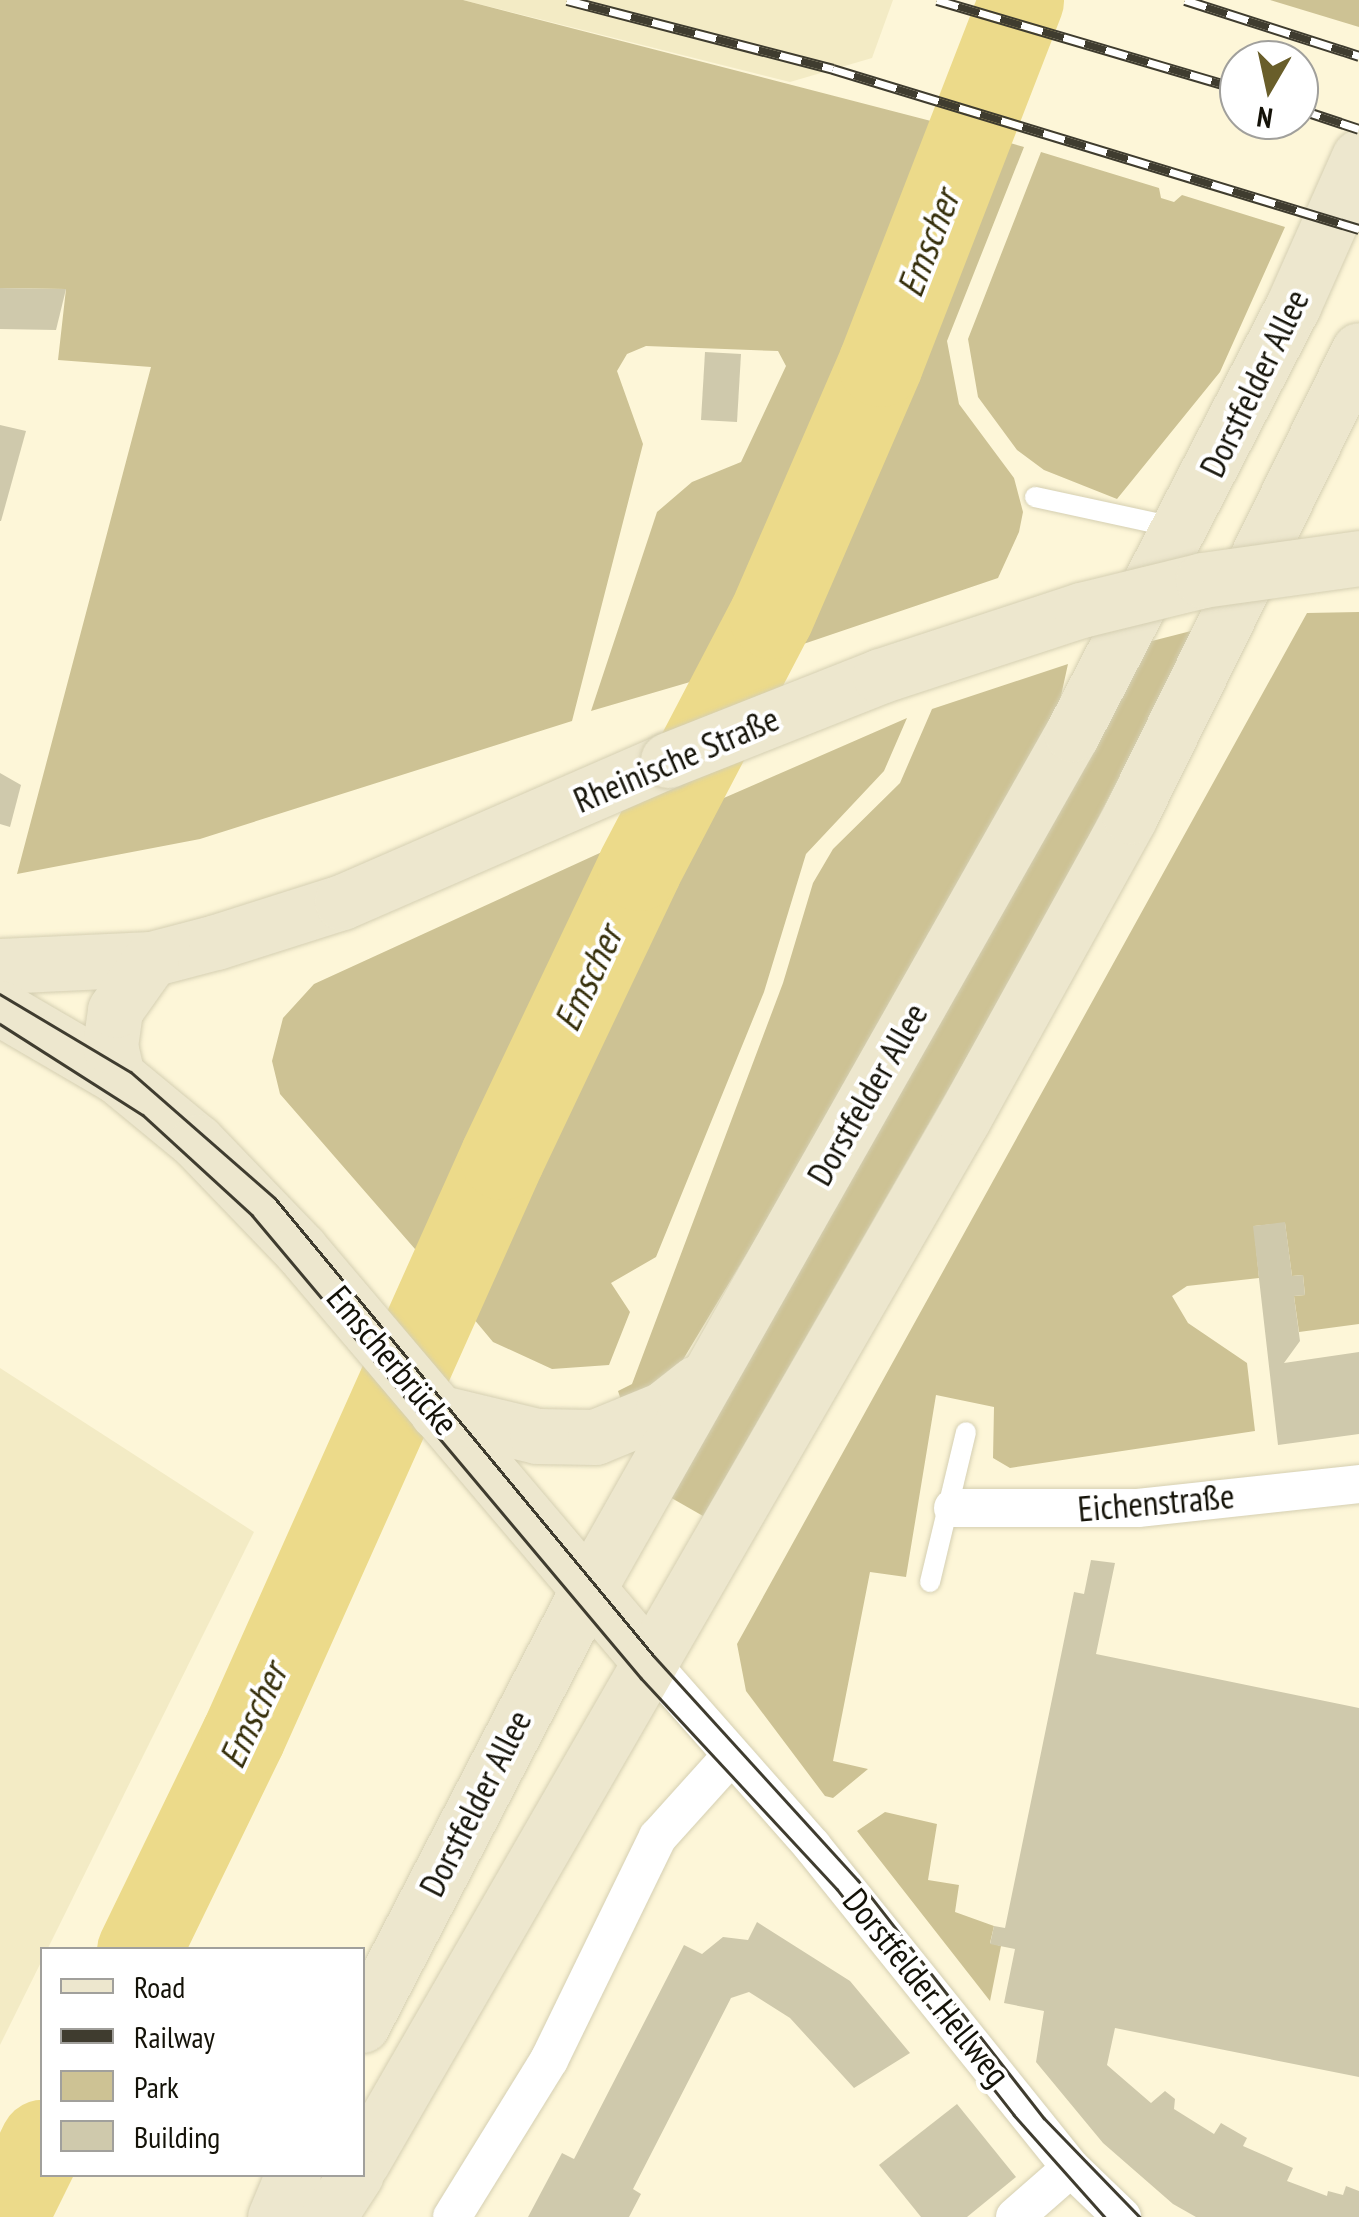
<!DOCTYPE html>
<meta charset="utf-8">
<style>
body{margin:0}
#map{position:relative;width:1359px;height:2217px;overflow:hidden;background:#fdf6d8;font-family:"PT Sans Narrow",sans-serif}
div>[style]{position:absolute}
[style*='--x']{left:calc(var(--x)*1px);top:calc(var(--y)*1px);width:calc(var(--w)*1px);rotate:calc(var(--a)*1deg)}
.built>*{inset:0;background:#f3ebc5}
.green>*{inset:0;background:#cdc294}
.river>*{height:85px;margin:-42.5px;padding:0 42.5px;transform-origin:42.5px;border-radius:42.5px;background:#ecda8a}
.building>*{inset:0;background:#cfc9ac}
.roads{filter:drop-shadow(0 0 2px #d5cfb2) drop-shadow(0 0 2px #d5cfb2)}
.lane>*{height:20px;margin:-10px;padding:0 10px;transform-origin:10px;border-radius:10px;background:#fff}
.street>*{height:38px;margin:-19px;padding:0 19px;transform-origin:19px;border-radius:19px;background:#fff}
.secondary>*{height:55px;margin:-27.5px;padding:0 27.5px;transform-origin:27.5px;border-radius:27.5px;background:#ede7ce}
.tram>*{height:2.5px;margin:-1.25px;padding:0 1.25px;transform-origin:1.25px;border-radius:1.25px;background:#3f3c2f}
.rail>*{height:11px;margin-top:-5.5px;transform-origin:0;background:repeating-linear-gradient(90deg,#fff 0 22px,#3f3c2f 0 44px);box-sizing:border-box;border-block:2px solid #3f3c2f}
.bridges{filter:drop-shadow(0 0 2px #d5cfb2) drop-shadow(0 0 2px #d5cfb2)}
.secondary-bridge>*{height:55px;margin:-27.5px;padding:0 27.5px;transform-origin:27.5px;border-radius:27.5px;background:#ede7ce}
span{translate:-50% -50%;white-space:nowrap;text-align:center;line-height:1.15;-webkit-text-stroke:8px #fff;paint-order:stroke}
.street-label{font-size:35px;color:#141208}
.water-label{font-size:38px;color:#362f0b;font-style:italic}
.legend{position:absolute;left:40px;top:1947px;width:325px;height:230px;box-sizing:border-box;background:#fff;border:2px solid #a1a09c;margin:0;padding:12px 18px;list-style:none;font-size:30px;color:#141208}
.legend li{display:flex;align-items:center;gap:20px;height:50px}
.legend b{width:50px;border:2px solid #a1a09c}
.north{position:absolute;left:1219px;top:40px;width:100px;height:100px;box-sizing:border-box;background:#fff;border:2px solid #a1a09c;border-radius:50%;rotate:189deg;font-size:28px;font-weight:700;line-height:40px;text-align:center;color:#141208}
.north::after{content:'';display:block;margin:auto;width:35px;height:45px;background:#695e2a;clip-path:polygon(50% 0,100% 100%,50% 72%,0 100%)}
</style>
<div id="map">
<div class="built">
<i style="clip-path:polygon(463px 0,893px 0,872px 58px,790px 82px)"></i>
<i style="clip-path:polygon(0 1368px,254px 1532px,0 2045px)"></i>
</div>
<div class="green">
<i style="clip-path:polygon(0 0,463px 0,958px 128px,731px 670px,591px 711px,657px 512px,692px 482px,741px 462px,786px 366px,778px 351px,646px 346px,627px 354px,617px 371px,643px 444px,572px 721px,200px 839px,17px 874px,151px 367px,58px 360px,66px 289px,0 288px)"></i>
<i style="clip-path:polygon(1270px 0,1359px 0,1359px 27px)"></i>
<i style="clip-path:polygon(979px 134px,1024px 147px,947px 341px,959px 404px,1014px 478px,1023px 512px,1019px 532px,998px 578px,771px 655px)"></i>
<i style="clip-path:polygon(1041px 152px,1159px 188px,1161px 198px,1174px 202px,1182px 195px,1285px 227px,1220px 372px,1117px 499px,1044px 470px,1017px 450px,978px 397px,968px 339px)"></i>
<i style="clip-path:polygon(1359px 612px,1359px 1324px,1299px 1332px,1294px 1296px,1305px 1295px,1303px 1275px,1292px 1276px,1285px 1223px,1254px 1226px,1259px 1278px,1187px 1286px,1172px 1296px,1188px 1323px,1247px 1363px,1255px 1431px,1010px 1468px,993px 1458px,994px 1407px,936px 1395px,906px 1577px,870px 1572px,833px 1761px,868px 1769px,833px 1798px,825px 1796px,746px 1691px,737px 1644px,1307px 613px)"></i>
<i style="clip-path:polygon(1195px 630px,1044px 923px,703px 1516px,668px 1496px,1148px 642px)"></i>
<i style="clip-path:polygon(1068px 664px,1059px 705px,776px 1205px,681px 1363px,623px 1406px,618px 1391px,632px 1384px,783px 983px,813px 883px,833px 849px,900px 783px,932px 709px)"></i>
<i style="clip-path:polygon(907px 718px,884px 771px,806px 854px,764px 992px,656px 1257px,611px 1283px,630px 1312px,609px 1365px,552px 1369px,493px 1342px,458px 1300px,514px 1162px,694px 811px)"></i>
<i style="clip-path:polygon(650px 830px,552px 1036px,533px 1055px,435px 1272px,280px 1094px,272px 1061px,283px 1018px,314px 984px)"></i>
<i style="clip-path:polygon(885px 1812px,937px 1824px,928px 1880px,959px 1885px,955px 1912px,994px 1926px,990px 1943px,1001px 1946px,990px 2001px,857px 1831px)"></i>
</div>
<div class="river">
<i style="--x:139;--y:1950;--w:238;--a:-64.1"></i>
<i style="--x:243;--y:1736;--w:634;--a:-65.9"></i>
<i style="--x:502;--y:1157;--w:320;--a:-64.6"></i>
<i style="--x:639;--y:868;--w:284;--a:-62.4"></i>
<i style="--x:771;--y:616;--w:275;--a:-66.6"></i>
<i style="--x:880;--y:364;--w:390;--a:-68.8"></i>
<i style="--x:5;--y:2217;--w:84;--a:-63.7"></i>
</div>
<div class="building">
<i style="clip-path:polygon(0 288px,66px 289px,56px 330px,0 329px)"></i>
<i style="clip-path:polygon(705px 352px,741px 354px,737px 422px,701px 420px)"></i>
<i style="clip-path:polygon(0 425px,26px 431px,1px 521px,0 521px)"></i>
<i style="clip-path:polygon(0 773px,21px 785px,10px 827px,0 824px)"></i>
<i style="clip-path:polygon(1285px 1222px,1292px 1276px,1303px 1275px,1305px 1295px,1294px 1296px,1300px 1341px,1284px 1363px,1359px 1352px,1359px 1434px,1278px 1445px,1253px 1226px)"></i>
<i style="clip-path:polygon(1091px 1560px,1115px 1563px,1096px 1654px,1359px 1708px,1359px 2077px,1115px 2028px,1107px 2065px,1151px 2103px,1165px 2091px,1175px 2099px,1174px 2109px,1214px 2134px,1221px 2123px,1247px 2138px,1243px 2146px,1293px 2168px,1287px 2181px,1327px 2196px,1328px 2191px,1343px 2195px,1346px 2186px,1359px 2191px,1359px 2217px,1196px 2217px,1173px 2204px,1103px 2143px,1036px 2062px,1044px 2011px,1004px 2003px,1015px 1949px,990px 1944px,994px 1926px,1005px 1928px,1074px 1592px,1084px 1594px)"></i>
<i style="clip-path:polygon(757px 1922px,850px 1981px,910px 2053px,854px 2088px,790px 2018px,749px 1992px,731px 1998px,633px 2189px,641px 2194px,629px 2217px,528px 2217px,562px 2153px,574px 2159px,684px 1945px,702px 1954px,723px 1937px,748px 1940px)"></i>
<i style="clip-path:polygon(957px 2104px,1016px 2177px,967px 2217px,921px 2217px,879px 2165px)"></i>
</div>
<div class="roads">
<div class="lane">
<i style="--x:1035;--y:497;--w:142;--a:12.2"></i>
<i style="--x:930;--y:1582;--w:154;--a:-76.5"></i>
</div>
<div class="street">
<i style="--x:953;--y:1508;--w:185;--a:0"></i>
<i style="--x:1138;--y:1508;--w:222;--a:-6.2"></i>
<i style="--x:650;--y:1662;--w:245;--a:48.6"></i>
<i style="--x:812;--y:1846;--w:413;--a:51.2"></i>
<i style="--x:1071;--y:2168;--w:71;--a:43.9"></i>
<i style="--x:452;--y:2217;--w:185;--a:-58.3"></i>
<i style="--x:549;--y:2060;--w:248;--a:-64"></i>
<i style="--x:658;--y:1837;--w:109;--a:-48"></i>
<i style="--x:1015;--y:2217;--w:74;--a:-41.2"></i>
</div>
<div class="secondary">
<i style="--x:0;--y:966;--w:151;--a:-2.7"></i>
<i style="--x:151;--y:959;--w:67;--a:-14.7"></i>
<i style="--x:216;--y:942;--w:132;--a:-17.6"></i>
<i style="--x:342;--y:902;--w:356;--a:-23.5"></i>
<i style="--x:0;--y:1008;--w:135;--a:30.2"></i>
<i style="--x:117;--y:1076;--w:104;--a:39.5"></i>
<i style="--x:197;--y:1142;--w:149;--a:46.1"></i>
<i style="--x:300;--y:1249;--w:541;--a:49.72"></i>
<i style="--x:117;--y:1076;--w:31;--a:-103"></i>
<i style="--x:110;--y:1046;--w:36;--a:-82"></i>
<i style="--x:115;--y:1010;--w:62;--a:-54.8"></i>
<i style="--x:437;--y:1412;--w:103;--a:13.5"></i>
<i style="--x:537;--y:1436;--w:58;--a:1"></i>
<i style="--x:595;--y:1437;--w:74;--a:-22.4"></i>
<i style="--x:663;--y:1409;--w:42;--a:-38.2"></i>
<i style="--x:362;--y:2025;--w:491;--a:-62.6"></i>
<i style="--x:588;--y:1589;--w:982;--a:-60.49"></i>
<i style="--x:1072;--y:734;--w:482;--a:-62.7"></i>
<i style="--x:1293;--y:306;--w:163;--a:-66.1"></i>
<i style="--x:362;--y:2162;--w:1204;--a:-60.05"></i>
<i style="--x:963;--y:1119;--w:346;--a:-61.1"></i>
<i style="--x:1130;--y:816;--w:519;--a:-63.83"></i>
<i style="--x:275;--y:2217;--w:47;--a:-67.3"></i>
<i style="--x:328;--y:2217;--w:51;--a:-56.9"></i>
</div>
</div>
<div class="tram">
<i style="--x:0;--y:994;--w:152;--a:30.8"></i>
<i style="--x:131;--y:1072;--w:191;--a:41.2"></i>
<i style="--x:275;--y:1198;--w:594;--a:50.39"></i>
<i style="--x:654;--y:1656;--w:303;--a:47.7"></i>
<i style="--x:858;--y:1880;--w:302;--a:52"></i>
<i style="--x:1044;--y:2118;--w:138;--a:45.9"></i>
<i style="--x:0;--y:1024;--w:169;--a:32.5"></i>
<i style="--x:143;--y:1115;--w:148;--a:42.5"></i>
<i style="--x:252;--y:1215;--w:605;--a:49.96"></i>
<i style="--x:641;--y:1678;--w:288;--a:47.1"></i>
<i style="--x:837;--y:1889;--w:287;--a:51.9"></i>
<i style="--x:1014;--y:2115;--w:137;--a:48.3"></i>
</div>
<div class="rail">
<i style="--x:567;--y:0;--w:275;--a:14.5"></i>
<i style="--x:833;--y:69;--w:550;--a:16.92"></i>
<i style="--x:937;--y:0;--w:315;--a:16.4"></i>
<i style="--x:1185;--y:0;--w:183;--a:17.8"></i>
<i style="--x:1299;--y:109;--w:63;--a:18.4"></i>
</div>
<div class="bridges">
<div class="secondary-bridge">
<i style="--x:668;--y:760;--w:228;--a:-21.6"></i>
<i style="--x:880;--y:676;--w:212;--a:-18.2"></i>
<i style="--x:1081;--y:610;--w:126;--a:-13.8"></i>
<i style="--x:1203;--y:580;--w:158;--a:-8"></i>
</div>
</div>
<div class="street-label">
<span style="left:1254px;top:383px;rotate:-64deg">Dorstfelder Allee</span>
<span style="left:676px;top:759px;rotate:-23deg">Rheinische Straße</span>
<span style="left:867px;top:1094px;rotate:-60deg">Dorstfelder Allee</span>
<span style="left:393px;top:1360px;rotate:50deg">Emscherbrücke</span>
<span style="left:1156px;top:1502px;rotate:-5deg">Eichenstraße</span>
<span style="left:475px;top:1803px;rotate:-63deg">Dorstfelder Allee</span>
<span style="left:927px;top:1987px;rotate:51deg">Dorstfelder Hellweg</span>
</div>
<div class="water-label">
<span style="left:927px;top:243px;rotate:-69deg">Emscher</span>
<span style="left:587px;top:978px;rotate:-65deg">Emscher</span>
<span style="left:252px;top:1715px;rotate:-65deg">Emscher</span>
</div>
<ul class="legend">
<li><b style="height:12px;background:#ede7ce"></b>Road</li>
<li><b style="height:12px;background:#3f3c2f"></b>Railway</li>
<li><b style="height:28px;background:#cdc294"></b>Park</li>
<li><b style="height:28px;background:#cfc9ac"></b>Building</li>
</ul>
<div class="north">N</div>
</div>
